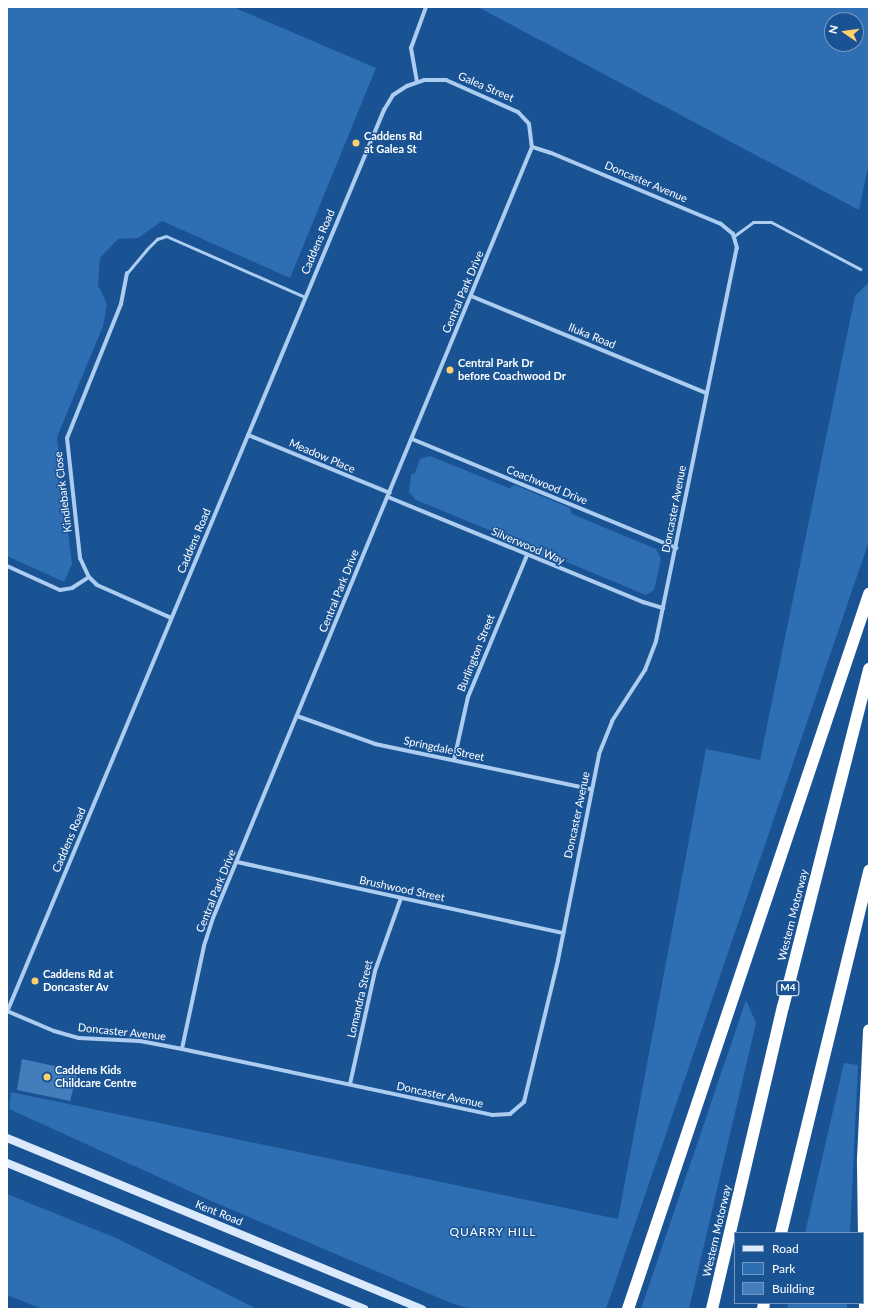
<!DOCTYPE html>
<style>
body{margin:0}
#map{position:relative;width:876px;height:1316px;overflow:hidden;background:#1a5394;font-family:Lato,sans-serif}
div>[style]{position:absolute}
[style*='--x']{left:calc(var(--x)*1px);top:calc(var(--y)*1px);width:calc(var(--w)*1px);rotate:calc(var(--a)*1deg)}
.green>*{inset:0;background:#2e6eb3}
.building>*{inset:0;background:#437dbb}
.lane>*{height:3px;margin:-1.5px;padding:0 1.5px;transform-origin:1.5px;border-radius:1.5px;background:#accdf0}
.street>*{height:4px;margin:-2px;padding:0 2px;transform-origin:2px;border-radius:2px;background:#accdf0}
.secondary>*{height:8px;margin:-4px;padding:0 4px;transform-origin:4px;border-radius:4px;background:#dae9fb}
.highway>*{height:12px;margin:-6px;padding:0 6px;transform-origin:6px;border-radius:6px;background:#fff}
.dots>*{width:11px;height:11px;translate:-50% -50%;box-sizing:border-box;border:2px solid #1a5394;border-radius:50%}
span{translate:-50% -50%;white-space:nowrap;text-align:center;line-height:1.15;-webkit-text-stroke:3px #1a5394;paint-order:stroke}
.shield-label span{padding:1px 3px;background:#1a5394;border:1px solid;border-radius:3px;-webkit-text-stroke-width:0}
.shield-label{font-size:10px;color:#fff;font-weight:700}
.street-label{font-size:11px;color:#fff}
.poi-label{font-size:11px;color:#fff;font-weight:700}
.left{translate:0 -50%;text-align:left}
.neighbourhood-label{font-size:12px;color:#fff;letter-spacing:1px}
.frame{position:absolute;inset:0;border:8px solid #fff;pointer-events:none}
.legend{position:absolute;left:734px;top:1232px;width:130px;height:72px;box-sizing:border-box;background:#1a5394;border:1px solid #7698bf;margin:0;padding:5px 7px;list-style:none;font-size:12px;color:#fff}
.legend li{display:flex;align-items:center;gap:8px;height:20px}
.legend b{width:20px;border:1px solid #7698bf}
.north{position:absolute;left:824px;top:12px;width:40px;height:40px;box-sizing:border-box;background:#1a5394;border:1px solid #7698bf;border-radius:50%;rotate:283deg;font-size:11px;font-weight:700;line-height:16px;text-align:center;color:#fff}
.north::after{content:'';display:block;margin:auto;width:14px;height:18px;background:#ffd06b;clip-path:polygon(50% 0,100% 100%,50% 72%,0 100%)}
</style>
<div id="map">
<div class="green">
<i style="clip-path:polygon(7px 7px,233px 7px,376px 68px,290px 278px,162px 221px,138px 238px,118px 239px,100px 258px,98px 285px,107px 304px,103px 326px,57px 437px,72px 564px,64px 582px,7px 556px)"></i>
<i style="clip-path:polygon(evenodd,478px 7px,869px 7px,869px 162px,859px 210px,478px 7px,832px 20px,856px 20px,856px 44px,832px 44px,832px 20px)"></i>
<i style="clip-path:polygon(869px 282px,869px 541px,606px 1309px,471px 1309px,451px 1303px,209px 1200px,9px 1109px,11px 1092px,618px 1219px,706px 749px,760px 760px,855px 296px)"></i>
<i style="clip-path:polygon(430px 456px,511px 489px,511px 486px,515px 485px,570px 508px,572px 514px,656px 549px,661px 559px,654px 590px,646px 595px,564px 561px,559px 564px,496px 538px,494px 532px,416px 500px,409px 492px,411px 475px,415px 473px,420px 459px)"></i>
<i style="clip-path:polygon(746px 1000px,756px 1023px,689px 1309px,641px 1309px)"></i>
<i style="clip-path:polygon(844px 1063px,858px 1065px,850px 1233px,805px 1233px)"></i>
<i style="clip-path:polygon(7px 1194px,116px 1238px,257px 1309px,42px 1309px,7px 1295px)"></i>
<i style="clip-path:polygon(788px 1303px,847px 1303px,847px 1309px,787px 1309px)"></i>
</div>
<div class="building">
<i style="clip-path:polygon(22px 1059px,78px 1071px,70px 1101px,17px 1090px)"></i>
</div>
<div class="lane">
<i style="--x:734;--y:236;--w:24;--a:-36"></i>
<i style="--x:753;--y:222;--w:18;--a:0"></i>
<i style="--x:771;--y:222;--w:101;--a:27.8"></i>
<i style="--x:127;--y:273;--w:30;--a:-50"></i>
<i style="--x:146;--y:250;--w:16;--a:-45"></i>
<i style="--x:157;--y:239;--w:9;--a:-18"></i>
<i style="--x:166;--y:236;--w:152;--a:23.7"></i>
</div>
<div class="street">
<i style="--x:417;--y:82;--w:35;--a:-100"></i>
<i style="--x:411;--y:48;--w:44;--a:-69.9"></i>
<i style="--x:127;--y:273;--w:32;--a:101"></i>
<i style="--x:121;--y:304;--w:144;--a:111.9"></i>
<i style="--x:67;--y:438;--w:121;--a:83.8"></i>
<i style="--x:80;--y:558;--w:21;--a:65"></i>
<i style="--x:89;--y:577;--w:11;--a:45"></i>
<i style="--x:97;--y:585;--w:81;--a:24"></i>
<i style="--x:471;--y:296;--w:254;--a:22.4"></i>
<i style="--x:248;--y:435;--w:153;--a:22.2"></i>
<i style="--x:412;--y:439;--w:286;--a:22.4"></i>
<i style="--x:388;--y:497;--w:276;--a:22.4"></i>
<i style="--x:643;--y:602;--w:21;--a:17"></i>
<i style="--x:7;--y:566;--w:58;--a:24.4"></i>
<i style="--x:60;--y:590;--w:12;--a:-9"></i>
<i style="--x:72;--y:588;--w:20;--a:-33"></i>
<i style="--x:297;--y:716;--w:83;--a:19.7"></i>
<i style="--x:375;--y:744;--w:221;--a:11.8"></i>
<i style="--x:454;--y:760;--w:65;--a:-77.5"></i>
<i style="--x:468;--y:697;--w:154;--a:-67.4"></i>
<i style="--x:237;--y:862;--w:334;--a:12.3"></i>
<i style="--x:7;--y:1011;--w:51;--a:23.1"></i>
<i style="--x:54;--y:1031;--w:26;--a:16"></i>
<i style="--x:79;--y:1038;--w:61;--a:2.8"></i>
<i style="--x:140;--y:1041;--w:43;--a:10.8"></i>
<i style="--x:182;--y:1049;--w:317;--a:12"></i>
<i style="--x:492;--y:1115;--w:18;--a:-3"></i>
<i style="--x:510;--y:1114;--w:18;--a:-41"></i>
<i style="--x:524;--y:1102;--w:146;--a:-76.5"></i>
<i style="--x:558;--y:960;--w:210;--a:-78.7"></i>
<i style="--x:599;--y:754;--w:35;--a:-68"></i>
<i style="--x:612;--y:721;--w:61;--a:-57.1"></i>
<i style="--x:645;--y:670;--w:31;--a:-69"></i>
<i style="--x:656;--y:641;--w:401;--a:-78.4"></i>
<i style="--x:737;--y:248;--w:15;--a:-106"></i>
<i style="--x:733;--y:234;--w:16;--a:-140"></i>
<i style="--x:721;--y:224;--w:184;--a:-157.3"></i>
<i style="--x:551;--y:153;--w:20;--a:-162"></i>
<i style="--x:7;--y:1012;--w:978;--a:-67.32"></i>
<i style="--x:384;--y:110;--w:17;--a:-59"></i>
<i style="--x:393;--y:95;--w:17;--a:-33"></i>
<i style="--x:407;--y:86;--w:18;--a:-19"></i>
<i style="--x:424;--y:80;--w:22;--a:0"></i>
<i style="--x:446;--y:80;--w:79;--a:24"></i>
<i style="--x:518;--y:112;--w:16;--a:47"></i>
<i style="--x:529;--y:124;--w:23;--a:83"></i>
<i style="--x:532;--y:147;--w:834;--a:112.48"></i>
<i style="--x:213;--y:918;--w:29;--a:108"></i>
<i style="--x:204;--y:946;--w:105;--a:102.1"></i>
<i style="--x:350;--y:1084;--w:116;--a:-77.5"></i>
<i style="--x:375;--y:971;--w:77;--a:-70.4"></i>
</div>
<div class="secondary">
<i style="--x:7;--y:1138;--w:449;--a:22.4"></i>
<i style="--x:7;--y:1163;--w:386;--a:22.2"></i>
</div>
<div class="highway">
<i style="--x:781;--y:1233;--w:373;--a:-76.3"></i>
<i style="--x:628;--y:1309;--w:755;--a:-71.37"></i>
<i style="--x:712;--y:1309;--w:310;--a:-76.8"></i>
<i style="--x:783;--y:1007;--w:349;--a:-75.7"></i>
<i style="--x:763;--y:1309;--w:6;--a:-81"></i>
<i style="--x:865;--y:1309;--w:150;--a:-90.8"></i>
<i style="--x:863;--y:1159;--w:129;--a:-87.3"></i>
</div>
<div class="dots">
<i style="left:356px;top:143px;background:#ffd06b"></i>
<i style="left:450px;top:370px;background:#ffd06b"></i>
<i style="left:35px;top:981px;background:#ffd06b"></i>
<i style="left:47px;top:1077px;background:#ffd06b"></i>
</div>
<div class="shield-label">
<span style="left:788px;top:988px">M4</span>
</div>
<div class="street-label">
<span style="left:486px;top:87px;rotate:23deg">Galea Street</span>
<span style="left:646px;top:182px;rotate:23deg">Doncaster Avenue</span>
<span style="left:318px;top:242px;rotate:-67deg">Caddens Road</span>
<span style="left:463px;top:292px;rotate:-67deg">Central Park Drive</span>
<span style="left:592px;top:336px;rotate:22deg">Iluka Road</span>
<span style="left:322px;top:456px;rotate:23deg">Meadow Place</span>
<span style="left:547px;top:485px;rotate:22deg">Coachwood Drive</span>
<span style="left:63px;top:492px;rotate:-97deg">Kindlebark Close</span>
<span style="left:674px;top:509px;rotate:-79deg">Doncaster Avenue</span>
<span style="left:194px;top:541px;rotate:-67deg">Caddens Road</span>
<span style="left:528px;top:546px;rotate:23deg">Silverwood Way</span>
<span style="left:339px;top:591px;rotate:-68deg">Central Park Drive</span>
<span style="left:476px;top:653px;rotate:-68deg">Burlington Street</span>
<span style="left:444px;top:749px;rotate:12deg">Springdale Street</span>
<span style="left:577px;top:815px;rotate:-78deg">Doncaster Avenue</span>
<span style="left:69px;top:840px;rotate:-67deg">Caddens Road</span>
<span style="left:402px;top:889px;rotate:12deg">Brushwood Street</span>
<span style="left:216px;top:891px;rotate:-68deg">Central Park Drive</span>
<span style="left:793px;top:915px;rotate:-76deg">Western Motorway</span>
<span style="left:360px;top:999px;rotate:-77deg">Lomandra Street</span>
<span style="left:122px;top:1032px;rotate:6deg">Doncaster Avenue</span>
<span style="left:440px;top:1095px;rotate:12deg">Doncaster Avenue</span>
<span style="left:219px;top:1213px;rotate:22deg">Kent Road</span>
<span style="left:717px;top:1231px;rotate:-77deg">Western Motorway</span>
</div>
<div class="poi-label">
<span class="left" style="left:364px;top:143px">Caddens Rd<br>at Galea St</span>
<span class="left" style="left:458px;top:370px">Central Park Dr<br>before Coachwood Dr</span>
<span class="left" style="left:43px;top:981px">Caddens Rd at<br>Doncaster Av</span>
<span class="left" style="left:55px;top:1077px">Caddens Kids<br>Childcare Centre</span>
</div>
<div class="neighbourhood-label">
<span style="left:493px;top:1232px">QUARRY HILL</span>
</div>
<div class="frame"></div>
<ul class="legend">
<li><b style="height:5px;background:#dae9fb"></b>Road</li>
<li><b style="height:11px;background:#2e6eb3"></b>Park</li>
<li><b style="height:11px;background:#437dbb"></b>Building</li>
</ul>
<div class="north">N</div>
</div>
